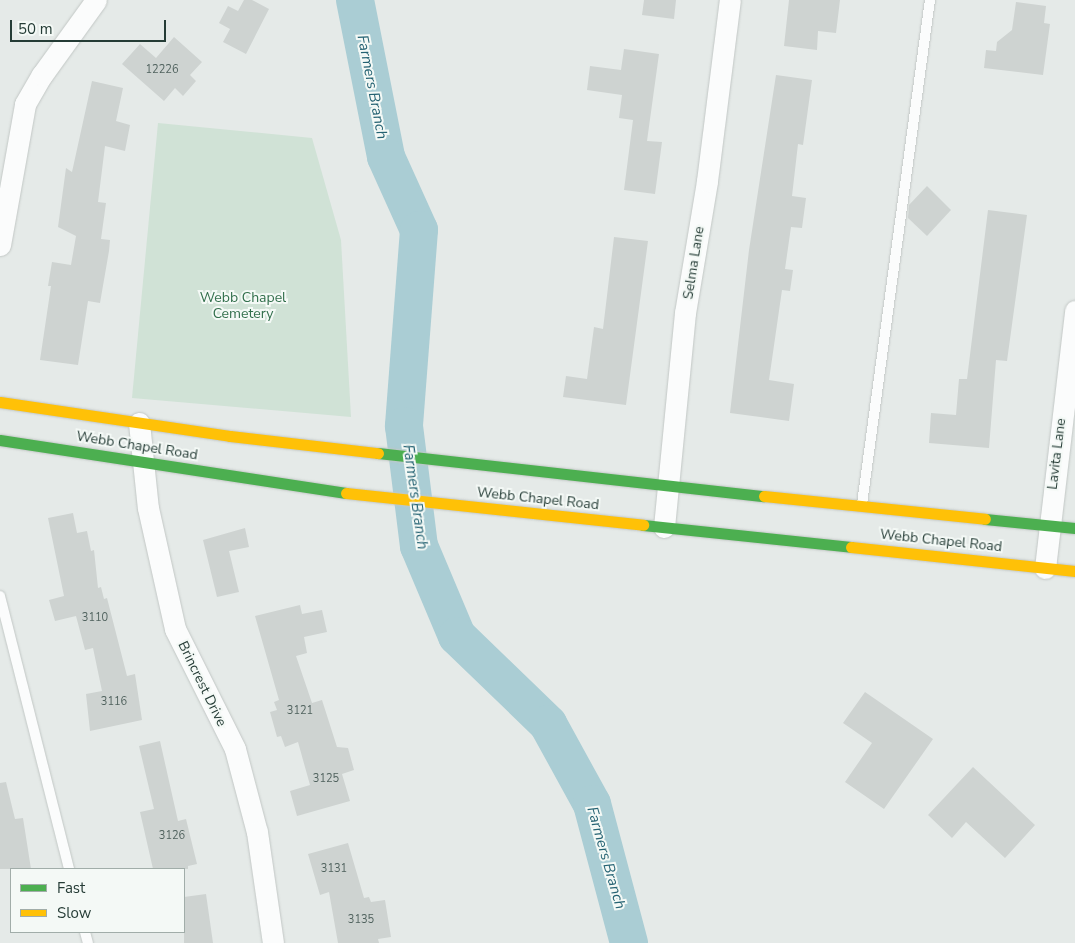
<!DOCTYPE html>
<style>
body{margin:0}
#map{position:relative;width:1075px;height:943px;overflow:hidden;background:#e5eae8;font-family:"Nunito Sans",sans-serif}
div>[style]{position:absolute}
[style*='--x']{left:calc(var(--x)*1px);top:calc(var(--y)*1px);width:calc(var(--w)*1px);rotate:calc(var(--a)*1deg)}
.green>*{inset:0;background:#d0e2d6}
.river>*{height:38px;margin:-19px;padding:0 19px;transform-origin:19px;border-radius:19px;background:#aacdd4}
.building>*{inset:0;background:#ced3d1}
.roads{filter:drop-shadow(0 0 1px #c2c7c5) drop-shadow(0 0 1px #c2c7c5)}
.lane>*{height:10px;margin:-5px;padding:0 5px;transform-origin:5px;border-radius:5px;background:#fbfcfc}
.street>*{height:21px;margin:-10.5px;padding:0 10.5px;transform-origin:10.5px;border-radius:10.5px;background:#fbfcfc}
.fast>*{height:11px;margin:-5.5px;padding:0 5.5px;transform-origin:5.5px;border-radius:5.5px;background:#4caf50}
.slow>*{height:11px;margin:-5.5px;padding:0 5.5px;transform-origin:5.5px;border-radius:5.5px;background:#ffc107}
span{translate:-50% -50%;white-space:nowrap;text-align:center;line-height:1.15;-webkit-text-stroke:4px #f4f9f6;paint-order:stroke}
.number-label{font-size:11px;color:#50625e}
.number-label span{-webkit-text-stroke-width:0}
.street-label{font-size:14px;color:#253c36}
.park-label{font-size:14px;color:#326f4c}
.water-label{font-size:15px;color:#246272;font-style:italic}
.legend{position:absolute;left:10px;top:868px;width:175px;height:65px;box-sizing:border-box;background:#f4f9f6;border:1px solid #a1ada9;margin:0;padding:6px 9px;list-style:none;font-size:15px;color:#253c36}
.legend li{display:flex;align-items:center;gap:10px;height:25px}
.legend b{width:25px;border:1px solid #a1ada9}
.scale{position:absolute;left:10px;top:20px;width:156px;height:22px;box-sizing:border-box;border:2px solid #253c36;border-top:0;padding-left:6px;font-size:15px;line-height:18px;white-space:nowrap;color:#253c36;-webkit-text-stroke:4px #f4f9f6;paint-order:stroke}
</style>
<div id="map">
<div class="green">
<i style="clip-path:polygon(158px 123px,312px 138px,341px 240px,351px 417px,132px 398px)"></i>
</div>
<div class="river">
<i style="--x:355;--y:0;--w:160;--a:78.8"></i>
<i style="--x:386;--y:157;--w:80;--a:65.7"></i>
<i style="--x:419;--y:230;--w:197;--a:94.4"></i>
<i style="--x:404;--y:426;--w:121;--a:82.9"></i>
<i style="--x:419;--y:546;--w:98;--a:67.1"></i>
<i style="--x:457;--y:636;--w:127;--a:44"></i>
<i style="--x:548;--y:724;--w:91;--a:61.2"></i>
<i style="--x:592;--y:804;--w:144;--a:75.1"></i>
</div>
<div class="building">
<i style="clip-path:polygon(244px 0,252px 0,269px 9px,246px 54px,223px 42px,230px 29px,219px 23px,228px 6px,238px 11px)"></i>
<i style="clip-path:polygon(644px 0,676px 0,674px 19px,642px 15px)"></i>
<i style="clip-path:polygon(789px 0,840px 0,836px 33px,818px 31px,817px 50px,784px 46px)"></i>
<i style="clip-path:polygon(1016px 2px,1046px 6px,1044px 23px,1050px 24px,1043px 75px,984px 68px,986px 50px,996px 51px,997px 42px,1012px 30px)"></i>
<i style="clip-path:polygon(174px 37px,202px 62px,190px 75px,196px 81px,183px 96px,175px 88px,164px 101px,122px 64px,140px 44px,156px 58px)"></i>
<i style="clip-path:polygon(624px 49px,659px 54px,647px 141px,662px 142px,655px 194px,624px 190px,633px 120px,619px 118px,622px 95px,587px 90px,590px 66px,621px 70px)"></i>
<i style="clip-path:polygon(776px 75px,812px 80px,803px 145px,798px 144px,792px 196px,806px 198px,802px 228px,791px 227px,785px 269px,793px 270px,790px 291px,782px 290px,769px 380px,794px 384px,789px 421px,730px 413px,749px 250px)"></i>
<i style="clip-path:polygon(92px 81px,123px 88px,116px 121px,130px 125px,125px 151px,105px 146px,98px 202px,106px 203px,101px 239px,110px 240px,109px 251px,100px 303px,88px 301px,78px 365px,40px 360px,51px 286px,48px 286px,52px 262px,71px 265px,76px 236px,58px 227px,66px 168px,72px 172px)"></i>
<i style="clip-path:polygon(927px 186px,951px 210px,927px 236px,908px 218px,909px 205px)"></i>
<i style="clip-path:polygon(988px 210px,1027px 215px,1007px 361px,996px 360px,989px 448px,929px 443px,931px 413px,956px 415px,959px 379px,967px 379px)"></i>
<i style="clip-path:polygon(614px 237px,648px 241px,626px 405px,563px 397px,566px 376px,587px 379px,594px 327px,603px 329px)"></i>
<i style="clip-path:polygon(73px 513px,77px 533px,87px 531px,91px 551px,94px 550px,98px 588px,101px 587px,104px 599px,107px 598px,127px 676px,135px 674px,142px 720px,90px 731px,86px 694px,102px 691px,93px 648px,85px 650px,76px 616px,55px 621px,49px 600px,64px 596px,48px 518px)"></i>
<i style="clip-path:polygon(245px 528px,249px 547px,229px 551px,239px 592px,217px 597px,203px 540px)"></i>
<i style="clip-path:polygon(300px 605px,302px 614px,322px 610px,327px 632px,304px 637px,307px 653px,296px 656px,312px 703px,322px 700px,337px 747px,348px 748px,354px 770px,342px 774px,350px 801px,297px 816px,290px 791px,310px 785px,298px 742px,285px 747px,281px 736px,277px 737px,270px 712px,277px 710px,274px 702px,279px 700px,255px 616px)"></i>
<i style="clip-path:polygon(865px 692px,933px 739px,884px 809px,845px 782px,872px 743px,843px 723px)"></i>
<i style="clip-path:polygon(160px 741px,178px 821px,186px 819px,197px 864px,188px 866px,188px 869px,153px 869px,140px 812px,154px 809px,139px 746px)"></i>
<i style="clip-path:polygon(973px 767px,1035px 825px,1005px 858px,966px 822px,952px 838px,928px 815px)"></i>
<i style="clip-path:polygon(6px 782px,15px 819px,23px 818px,31px 869px,0 869px,0 783px)"></i>
<i style="clip-path:polygon(348px 843px,364px 898px,369px 897px,371px 902px,385px 900px,391px 937px,378px 939px,379px 943px,338px 943px,329px 892px,320px 895px,308px 854px)"></i>
<i style="clip-path:polygon(206px 894px,213px 943px,184px 943px,184px 897px)"></i>
</div>
<div class="roads">
<div class="lane">
<i style="--x:862;--y:504;--w:509;--a:-82.32"></i>
<i style="--x:0;--y:596;--w:282;--a:75.8"></i>
<i style="--x:85;--y:932;--w:11;--a:75"></i>
</div>
<div class="street">
<i style="--x:0;--y:245;--w:143;--a:-79.9"></i>
<i style="--x:25;--y:104;--w:34;--a:-60"></i>
<i style="--x:42;--y:75;--w:92;--a:-54.2"></i>
<i style="--x:139;--y:423;--w:85;--a:84"></i>
<i style="--x:148;--y:508;--w:124;--a:77.4"></i>
<i style="--x:175;--y:629;--w:134;--a:63.4"></i>
<i style="--x:235;--y:749;--w:86;--a:75.2"></i>
<i style="--x:257;--y:832;--w:112;--a:81.8"></i>
<i style="--x:664;--y:527;--w:215;--a:-84.4"></i>
<i style="--x:685;--y:313;--w:134;--a:-80.5"></i>
<i style="--x:707;--y:181;--w:182;--a:-82.8"></i>
<i style="--x:1045;--y:568;--w:259;--a:-83.3"></i>
</div>
<div class="fast">
<i style="--x:0;--y:440;--w:350;--a:8.7"></i>
<i style="--x:378;--y:453;--w:388;--a:6.4"></i>
<i style="--x:985;--y:519;--w:90;--a:5.7"></i>
<i style="--x:643;--y:525;--w:209;--a:6"></i>
</div>
<div class="slow">
<i style="--x:0;--y:402;--w:232;--a:8.4"></i>
<i style="--x:230;--y:436;--w:149;--a:6.6"></i>
<i style="--x:346;--y:493;--w:299;--a:6.1"></i>
<i style="--x:764;--y:496;--w:222;--a:5.9"></i>
<i style="--x:851;--y:547;--w:225;--a:6.1"></i>
</div>
</div>
<div class="number-label">
<span style="left:162px;top:70px">12226</span>
<span style="left:95px;top:618px">3110</span>
<span style="left:114px;top:702px">3116</span>
<span style="left:300px;top:711px">3121</span>
<span style="left:326px;top:779px">3125</span>
<span style="left:172px;top:836px">3126</span>
<span style="left:334px;top:869px">3131</span>
<span style="left:361px;top:920px">3135</span>
</div>
<div class="street-label">
<span style="left:694px;top:263px;rotate:-81deg">Selma Lane</span>
<span style="left:137px;top:446px;rotate:9deg">Webb Chapel Road</span>
<span style="left:1057px;top:454px;rotate:-83deg">Lavita Lane</span>
<span style="left:538px;top:499px;rotate:6deg">Webb Chapel Road</span>
<span style="left:941px;top:541px;rotate:6deg">Webb Chapel Road</span>
<span style="left:202px;top:684px;rotate:64deg">Brincrest Drive</span>
</div>
<div class="park-label">
<span style="left:243px;top:306px">Webb Chapel<br>Cemetery</span>
</div>
<div class="water-label">
<span style="left:372px;top:87px;rotate:79deg">Farmers Branch</span>
<span style="left:415px;top:497px;rotate:82deg">Farmers Branch</span>
<span style="left:606px;top:858px;rotate:74deg">Farmers Branch</span>
</div>
<ul class="legend">
<li><b style="height:6px;background:#4caf50"></b>Fast</li>
<li><b style="height:6px;background:#ffc107"></b>Slow</li>
</ul>
<div class="scale">50 m</div>
</div>
